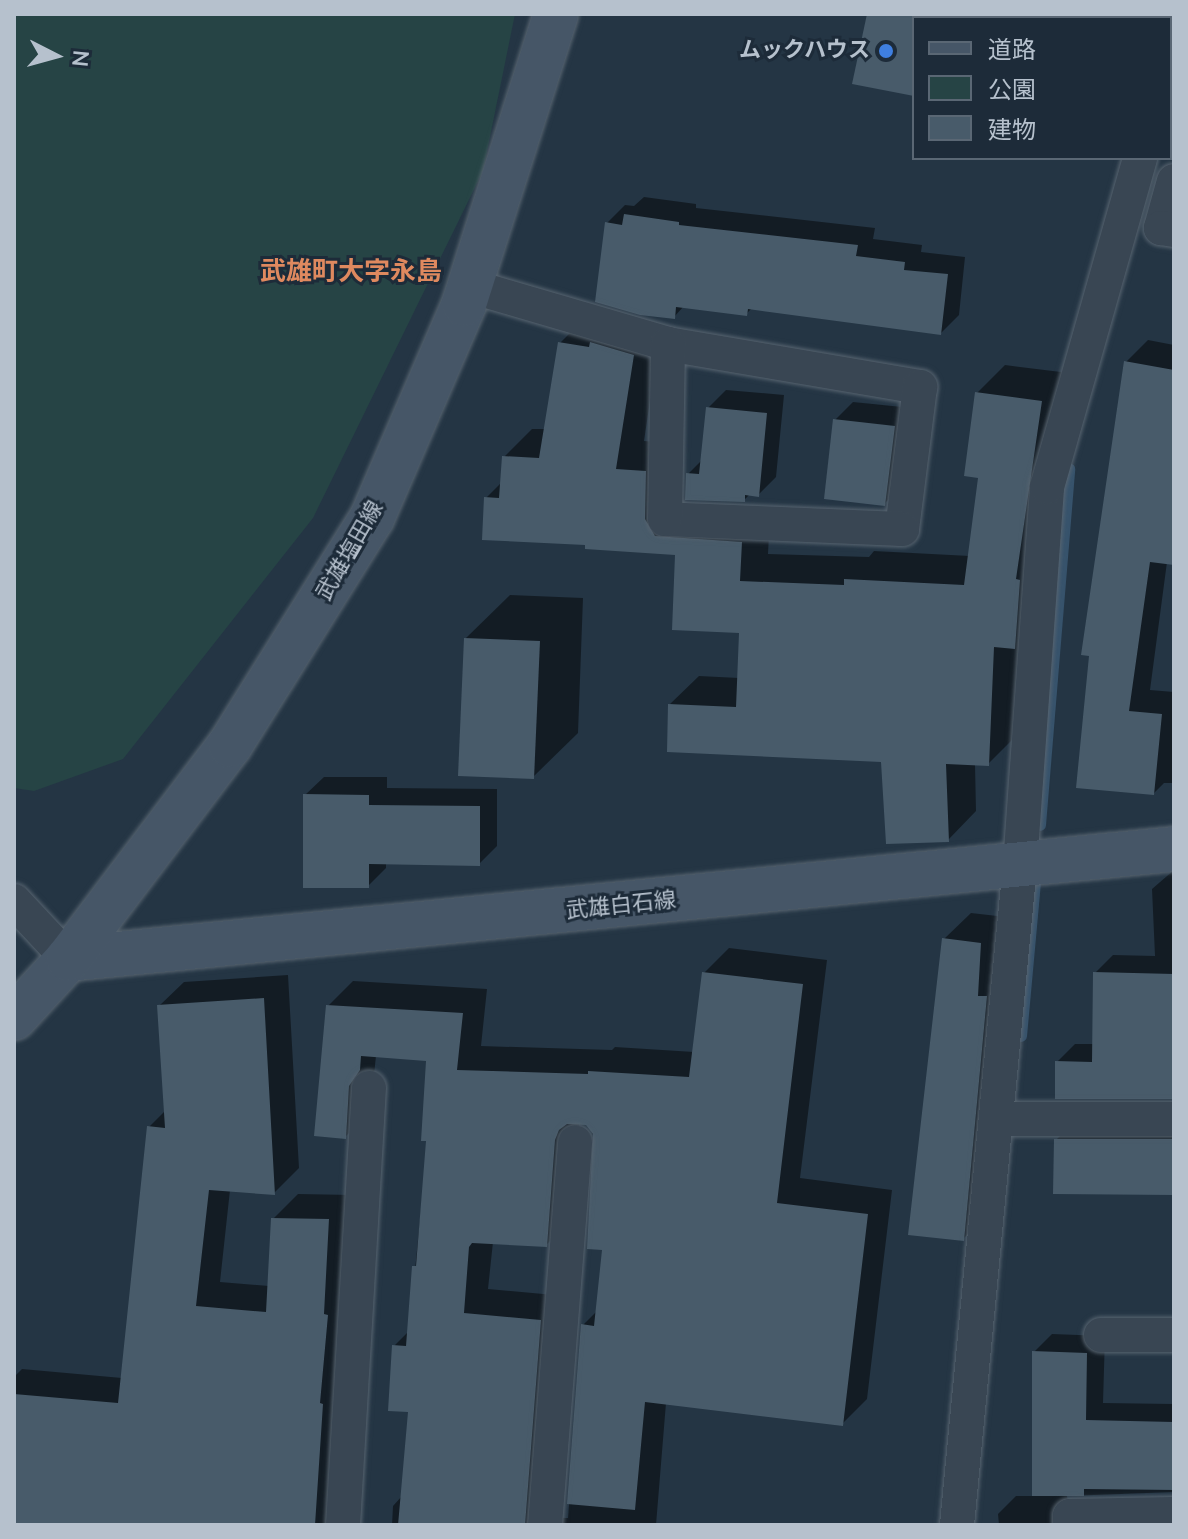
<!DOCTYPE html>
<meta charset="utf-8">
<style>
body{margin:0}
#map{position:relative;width:1188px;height:1539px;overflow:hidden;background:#243544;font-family:"Nunito Sans","Noto Sans JP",sans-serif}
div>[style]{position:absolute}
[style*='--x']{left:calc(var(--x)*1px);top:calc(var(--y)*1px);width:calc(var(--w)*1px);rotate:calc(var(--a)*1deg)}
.green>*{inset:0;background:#264445}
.shadow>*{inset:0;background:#0007}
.stream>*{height:12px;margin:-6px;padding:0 6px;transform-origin:6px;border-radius:6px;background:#37536c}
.building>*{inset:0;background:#485b6a}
.roads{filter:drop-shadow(0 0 2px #576470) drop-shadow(0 0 2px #576470)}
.street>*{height:34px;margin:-17px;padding:0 17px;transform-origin:17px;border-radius:17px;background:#394653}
.secondary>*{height:44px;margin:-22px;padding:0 22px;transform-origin:22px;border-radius:22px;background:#465667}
.dots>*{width:22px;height:22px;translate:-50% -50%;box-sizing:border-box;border:4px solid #1d2b39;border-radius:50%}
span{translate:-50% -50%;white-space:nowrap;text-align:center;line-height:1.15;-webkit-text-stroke:6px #1d2b39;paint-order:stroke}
.poi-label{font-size:22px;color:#b6c1cd;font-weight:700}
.right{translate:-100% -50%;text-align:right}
.street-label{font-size:22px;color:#b6c1cd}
.quarter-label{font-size:26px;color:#df895f;font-weight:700}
.frame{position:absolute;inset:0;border:16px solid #b6c1cd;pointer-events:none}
.legend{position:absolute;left:912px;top:16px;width:260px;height:144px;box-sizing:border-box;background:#1d2b39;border:2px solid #5a6774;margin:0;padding:10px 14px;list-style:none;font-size:24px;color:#b6c1cd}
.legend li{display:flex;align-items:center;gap:16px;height:40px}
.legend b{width:40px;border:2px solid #5a6774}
.north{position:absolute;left:16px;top:16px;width:80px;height:80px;-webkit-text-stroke:6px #1d2b39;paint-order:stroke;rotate:96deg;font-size:22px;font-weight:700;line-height:32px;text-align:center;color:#b6c1cd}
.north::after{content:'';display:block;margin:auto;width:28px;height:36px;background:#b6c1cd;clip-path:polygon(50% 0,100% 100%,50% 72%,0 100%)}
</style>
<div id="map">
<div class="green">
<i style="clip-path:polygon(14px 14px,515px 14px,483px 171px,313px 518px,123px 759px,34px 791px,14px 788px)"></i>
</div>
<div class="shadow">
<i style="clip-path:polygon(869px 14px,1051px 14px,1050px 18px,914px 18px,914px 94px)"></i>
<i style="clip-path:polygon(644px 197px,696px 204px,696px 208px,875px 228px,873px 239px,922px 245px,921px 252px,965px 257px,959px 315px,941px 333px,753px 307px,746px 314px,684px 306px,674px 317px,607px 223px,625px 205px,634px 206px)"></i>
<i style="clip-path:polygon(588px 315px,661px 327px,644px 441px,673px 443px,672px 491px,683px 509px,770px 515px,768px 554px,869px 557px,874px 551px,970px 556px,980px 476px,977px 393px,1005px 365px,1069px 373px,1016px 736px,988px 764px,975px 764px,976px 811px,948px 840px,883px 760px,670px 704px,699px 676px,739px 678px,741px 631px,677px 553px,587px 543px,486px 498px,502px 482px,504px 457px,532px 429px,545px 429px,560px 343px)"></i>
<i style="clip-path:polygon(1148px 340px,1174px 345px,1174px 563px,1167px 562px,1150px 690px,1174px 692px,1174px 783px,1164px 783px,1154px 793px,1079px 786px,1126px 362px)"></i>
<i style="clip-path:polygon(726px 390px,784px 395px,776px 477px,758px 495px,750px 494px,744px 500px,688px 474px,703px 459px,708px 408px)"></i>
<i style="clip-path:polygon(853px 402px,912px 408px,902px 486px,884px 504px,835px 420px)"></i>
<i style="clip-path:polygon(510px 595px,583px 598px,578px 733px,533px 777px,465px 639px)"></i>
<i style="clip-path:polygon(324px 777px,387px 777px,387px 788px,497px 789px,497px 846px,479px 864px,386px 863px,386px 868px,368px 886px,305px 795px)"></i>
<i style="clip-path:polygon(1174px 870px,1174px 1097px,1057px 1062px,1075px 1044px,1094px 1044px,1095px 973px,1113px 955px,1155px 956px,1152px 889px)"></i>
<i style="clip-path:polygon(971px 913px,1006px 917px,990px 1212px,963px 1239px,944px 939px)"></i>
<i style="clip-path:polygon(evenodd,729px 948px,827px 960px,800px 1178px,892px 1190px,867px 1399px,842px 1424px,666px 1403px,656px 1525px,392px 1525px,393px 1506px,402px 1496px,410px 1410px,394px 1346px,409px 1331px,428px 1139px,428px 1059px,376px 1056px,370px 1112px,345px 1137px,328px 1006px,353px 981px,487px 989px,481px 1046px,612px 1050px,615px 1047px,694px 1052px,704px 973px,729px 948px,579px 1123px,588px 1124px,597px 1143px,604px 1248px,598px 1310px,583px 1325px,568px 1518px,559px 1518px,565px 1296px,488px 1289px,493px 1242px,546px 1245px,571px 1220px,579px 1123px)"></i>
<i style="clip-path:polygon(288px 975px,299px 1168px,274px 1193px,230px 1190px,220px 1282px,269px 1286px,273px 1219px,298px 1194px,353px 1195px,335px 1525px,14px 1525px,14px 1377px,22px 1369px,122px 1378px,149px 1127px,166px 1110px,159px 1006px,184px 982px)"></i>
<i style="clip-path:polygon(1074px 1122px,1174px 1122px,1174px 1193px,1055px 1192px,1056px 1140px)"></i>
<i style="clip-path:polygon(1052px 1334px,1105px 1336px,1103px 1403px,1174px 1404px,1174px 1492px,1067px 1496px,1070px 1516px,1079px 1525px,999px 1525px,998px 1514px,1016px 1496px,1034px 1496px,1034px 1352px)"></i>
</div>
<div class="stream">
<i style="--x:1170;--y:110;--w:15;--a:-74"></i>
<i style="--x:1040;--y:825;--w:357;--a:-85.3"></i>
<i style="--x:1021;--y:1036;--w:165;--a:-84.8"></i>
</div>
<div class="building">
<i style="clip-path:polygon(867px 14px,914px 14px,914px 96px,852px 84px)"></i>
<i style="clip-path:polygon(624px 214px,679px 222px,679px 225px,858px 245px,856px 256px,905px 262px,904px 270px,948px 274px,941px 335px,748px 309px,747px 316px,676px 307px,675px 319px,640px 315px,595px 302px,605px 222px,622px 225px)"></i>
<i style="clip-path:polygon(558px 342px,589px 347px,590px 342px,634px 355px,616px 469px,646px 471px,645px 519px,655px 536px,742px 542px,740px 581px,844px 585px,844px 579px,964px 585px,978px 478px,964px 476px,975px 392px,1042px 401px,1016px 579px,1020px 580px,1015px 649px,994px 647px,989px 766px,946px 764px,949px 842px,886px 844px,881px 762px,667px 752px,668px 704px,736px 707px,739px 633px,672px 630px,675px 555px,585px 549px,585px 545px,482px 540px,484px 497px,499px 498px,502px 456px,539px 458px)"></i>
<i style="clip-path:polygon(1124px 361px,1174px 370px,1174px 565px,1150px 562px,1129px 711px,1162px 714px,1154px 795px,1076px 788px,1089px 656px,1081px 655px)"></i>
<i style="clip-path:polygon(706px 407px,767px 413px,759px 497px,745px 495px,745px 502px,685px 500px,686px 473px,699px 474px)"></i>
<i style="clip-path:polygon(833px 419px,895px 426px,885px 506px,824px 499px)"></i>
<i style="clip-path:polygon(464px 638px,540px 641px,534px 779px,458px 776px)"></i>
<i style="clip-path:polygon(303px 794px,369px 795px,369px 805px,480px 806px,480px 866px,369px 864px,369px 888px,303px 888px)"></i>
<i style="clip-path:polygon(942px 938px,981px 943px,978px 996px,987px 996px,964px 1241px,908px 1235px)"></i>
<i style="clip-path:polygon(702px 972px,803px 984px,777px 1203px,868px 1214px,843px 1426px,645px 1402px,635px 1510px,567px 1504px,581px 1324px,594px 1326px,602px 1250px,587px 1249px,593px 1134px,586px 1125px,567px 1124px,559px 1130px,555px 1140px,547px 1247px,472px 1243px,469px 1247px,464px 1313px,541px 1320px,525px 1525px,398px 1525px,408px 1412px,388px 1411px,392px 1345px,406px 1346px,412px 1266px,416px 1266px,426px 1141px,421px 1141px,426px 1061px,361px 1056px,360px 1070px,349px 1086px,346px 1139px,314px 1136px,326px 1005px,463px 1013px,457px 1070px,588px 1074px,588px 1071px,689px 1077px)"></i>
<i style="clip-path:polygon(1093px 972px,1174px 974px,1174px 1099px,1055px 1099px,1055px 1061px,1092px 1062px)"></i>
<i style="clip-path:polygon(264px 998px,275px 1195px,209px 1190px,196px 1306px,266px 1312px,271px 1218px,329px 1219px,324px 1314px,328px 1315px,320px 1403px,323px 1404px,315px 1525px,14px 1525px,14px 1394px,118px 1403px,147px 1126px,165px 1128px,157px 1005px)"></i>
<i style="clip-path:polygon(1054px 1139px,1174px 1139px,1174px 1195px,1053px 1194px)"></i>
<i style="clip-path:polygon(1032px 1351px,1087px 1353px,1086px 1420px,1174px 1422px,1174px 1490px,1084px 1489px,1084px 1496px,1032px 1496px)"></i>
</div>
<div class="roads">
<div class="street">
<i style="--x:1170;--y:51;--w:15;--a:-74"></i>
<i style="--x:1174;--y:181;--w:49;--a:105.5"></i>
<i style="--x:1161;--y:228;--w:13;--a:9"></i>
<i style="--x:470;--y:286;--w:206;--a:16.3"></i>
<i style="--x:668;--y:344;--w:256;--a:9.7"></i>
<i style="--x:920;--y:387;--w:143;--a:97.2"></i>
<i style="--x:902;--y:529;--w:237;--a:-177.6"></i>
<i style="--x:665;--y:519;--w:175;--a:-89"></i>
<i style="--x:14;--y:901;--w:79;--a:47"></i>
<i style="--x:996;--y:1119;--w:178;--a:0"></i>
<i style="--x:1101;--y:1335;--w:73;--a:0"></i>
<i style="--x:343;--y:1525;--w:438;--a:-86.6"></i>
<i style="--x:545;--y:1525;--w:384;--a:-85.5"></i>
<i style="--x:957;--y:1525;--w:663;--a:-84.55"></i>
<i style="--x:1020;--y:865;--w:379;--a:-85.9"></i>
<i style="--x:1047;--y:487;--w:342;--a:-74.2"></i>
<i style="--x:1070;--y:1525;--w:9;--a:-90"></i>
<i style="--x:1070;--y:1516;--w:104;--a:-1.1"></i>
</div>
<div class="secondary">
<i style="--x:68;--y:959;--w:1111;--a:-5.68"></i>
<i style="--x:14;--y:1018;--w:80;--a:-47.5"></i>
<i style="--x:68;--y:959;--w:268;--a:-52.9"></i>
<i style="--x:230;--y:745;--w:268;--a:-58"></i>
<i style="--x:372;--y:518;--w:233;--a:-66.7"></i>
<i style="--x:464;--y:304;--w:304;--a:-72.4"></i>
</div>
</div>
<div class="dots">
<i style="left:886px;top:51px;background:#3f7fe0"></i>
</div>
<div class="poi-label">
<span class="right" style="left:870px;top:51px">ムックハウス</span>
</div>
<div class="street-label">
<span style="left:350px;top:551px;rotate:-60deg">武雄塩田線</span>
<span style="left:621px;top:906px;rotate:-6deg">武雄白石線</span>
</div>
<div class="quarter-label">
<span style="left:351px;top:272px">武雄町大字永島</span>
</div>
<div class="frame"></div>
<ul class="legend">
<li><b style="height:10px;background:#465667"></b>道路</li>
<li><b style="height:22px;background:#264445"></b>公園</li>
<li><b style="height:22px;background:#485b6a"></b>建物</li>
</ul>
<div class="north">N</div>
</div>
